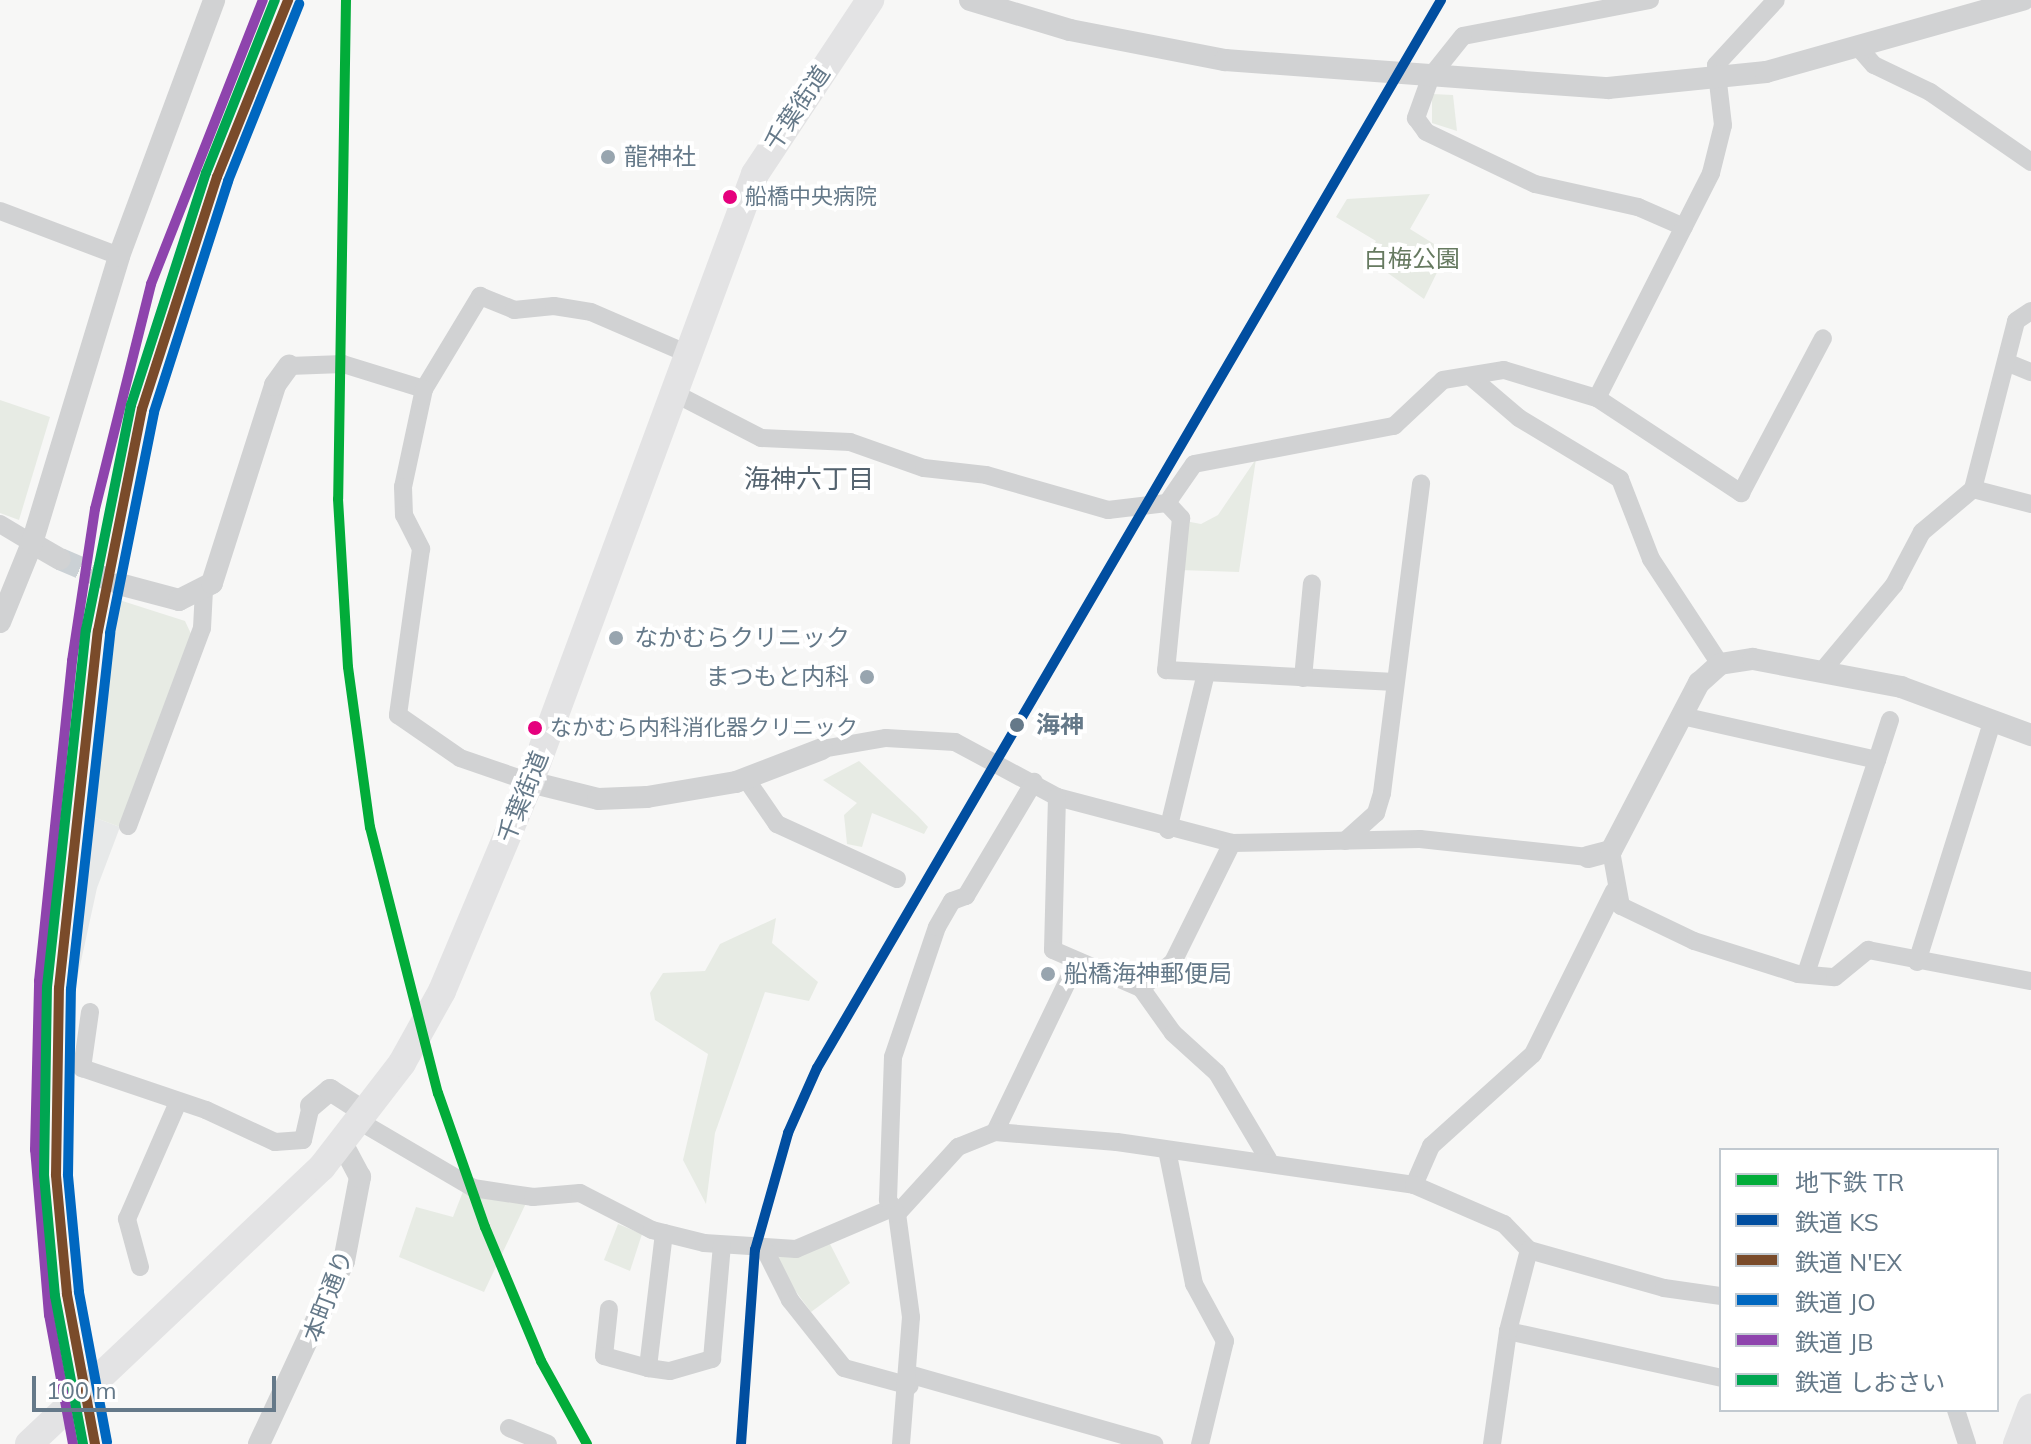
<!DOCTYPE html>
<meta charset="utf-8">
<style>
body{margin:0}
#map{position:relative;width:2031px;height:1444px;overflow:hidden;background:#f7f7f6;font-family:Mulish,"Noto Sans JP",sans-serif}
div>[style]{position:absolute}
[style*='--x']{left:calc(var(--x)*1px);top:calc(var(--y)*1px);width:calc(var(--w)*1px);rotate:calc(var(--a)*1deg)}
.built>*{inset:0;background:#e7e9e9}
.green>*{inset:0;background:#e7ebe4}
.tertiary-tunnel>*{height:22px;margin-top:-11px;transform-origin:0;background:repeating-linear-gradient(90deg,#cbd1d5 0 22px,transparent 0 33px)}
.minor>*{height:18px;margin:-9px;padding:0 9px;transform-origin:9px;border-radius:9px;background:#d1d2d3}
.tertiary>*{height:22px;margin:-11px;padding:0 11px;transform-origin:11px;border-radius:11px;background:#d1d2d3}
.primary>*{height:28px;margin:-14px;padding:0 14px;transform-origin:14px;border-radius:14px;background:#e3e3e4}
.trunk>*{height:28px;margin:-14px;padding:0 14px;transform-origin:14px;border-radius:14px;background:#e3e3e4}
.rail-1>*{height:10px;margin:-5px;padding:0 5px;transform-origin:5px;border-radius:5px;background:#014ea0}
.rail-2>*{height:10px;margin:-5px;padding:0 5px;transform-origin:5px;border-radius:5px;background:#7a4b2a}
.rail-3>*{height:10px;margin:-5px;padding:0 5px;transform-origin:5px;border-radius:5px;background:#0067c0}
.rail-4>*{height:10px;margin:-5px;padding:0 5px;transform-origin:5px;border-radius:5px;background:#8e44ad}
.rail-5>*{height:10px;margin:-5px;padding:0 5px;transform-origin:5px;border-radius:5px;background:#00a651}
.metro-1>*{height:10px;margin:-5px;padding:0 5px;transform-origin:5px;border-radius:5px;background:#02ac39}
.dots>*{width:22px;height:22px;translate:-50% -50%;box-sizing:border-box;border:4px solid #fff;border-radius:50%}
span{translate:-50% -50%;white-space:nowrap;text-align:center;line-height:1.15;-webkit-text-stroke:8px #fff;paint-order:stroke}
.bus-label{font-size:22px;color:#657989}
.left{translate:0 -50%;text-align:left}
.street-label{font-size:24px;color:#657989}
.poi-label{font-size:24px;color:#657989}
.right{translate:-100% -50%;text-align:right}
.park-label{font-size:24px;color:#667a60}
.stop-label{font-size:24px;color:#657989;font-weight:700}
.neighbourhood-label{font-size:26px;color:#53626e}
.legend{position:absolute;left:1719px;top:1148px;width:280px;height:264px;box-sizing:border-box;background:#fff;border:2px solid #c1c9d0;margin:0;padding:10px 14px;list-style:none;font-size:24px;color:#657989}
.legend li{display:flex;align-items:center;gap:16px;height:40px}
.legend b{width:40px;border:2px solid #c1c9d0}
.scale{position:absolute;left:32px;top:1376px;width:244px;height:36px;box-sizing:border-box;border:4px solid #657989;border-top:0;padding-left:10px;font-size:24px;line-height:28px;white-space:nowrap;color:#657989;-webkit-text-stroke:6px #fff;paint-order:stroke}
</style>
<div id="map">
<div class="built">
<i style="clip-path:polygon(85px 814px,120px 827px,97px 888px,66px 1030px)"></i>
</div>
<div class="green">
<i style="clip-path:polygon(1432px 94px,1453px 95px,1457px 131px,1432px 123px)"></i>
<i style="clip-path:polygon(1430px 194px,1410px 229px,1447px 252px,1424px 299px,1378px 266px,1382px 259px,1369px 252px,1376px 241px,1336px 217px,1347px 199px)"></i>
<i style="clip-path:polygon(0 400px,50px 417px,19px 520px,0 513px)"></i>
<i style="clip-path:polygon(1256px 459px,1239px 572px,1179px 570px,1185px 521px,1201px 524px,1218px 515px)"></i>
<i style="clip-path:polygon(113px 598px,185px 621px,192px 636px,120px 827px,85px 814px)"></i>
<i style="clip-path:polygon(859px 761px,918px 816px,928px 827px,924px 834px,872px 813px,862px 847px,847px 844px,844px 815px,857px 803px,823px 780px)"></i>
<i style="clip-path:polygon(776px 918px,772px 943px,818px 982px,809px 1001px,765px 992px,715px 1133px,706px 1204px,683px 1160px,708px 1054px,655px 1020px,650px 993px,663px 973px,705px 971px,720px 944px)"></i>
<i style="clip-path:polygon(464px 1189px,527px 1201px,484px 1292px,399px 1257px,416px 1207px,453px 1217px)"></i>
<i style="clip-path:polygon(618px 1224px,642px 1234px,630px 1271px,604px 1260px)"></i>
<i style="clip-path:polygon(830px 1244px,850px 1283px,811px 1312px,771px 1258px)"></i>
</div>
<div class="tertiary-tunnel">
<i style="--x:60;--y:559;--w:64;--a:23"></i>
</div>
<div class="minor">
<i style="--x:1650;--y:0;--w:190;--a:169.1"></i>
<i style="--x:1463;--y:36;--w:51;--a:128.7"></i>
<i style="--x:1431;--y:76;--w:45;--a:109.7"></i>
<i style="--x:1416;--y:118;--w:17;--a:54"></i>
<i style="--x:1426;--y:132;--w:121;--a:25.5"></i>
<i style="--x:1535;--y:184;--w:106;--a:12.6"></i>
<i style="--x:1638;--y:207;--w:50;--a:23.5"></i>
<i style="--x:1859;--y:48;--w:23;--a:49"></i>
<i style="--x:1874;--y:65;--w:62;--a:25.7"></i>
<i style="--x:1930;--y:92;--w:123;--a:34.7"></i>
<i style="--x:0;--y:211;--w:127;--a:20.7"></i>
<i style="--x:2006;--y:362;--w:27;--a:22"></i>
<i style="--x:289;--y:366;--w:54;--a:-2.1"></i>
<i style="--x:343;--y:364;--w:85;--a:17.2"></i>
<i style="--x:424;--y:389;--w:109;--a:-58.9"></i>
<i style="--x:480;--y:296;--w:37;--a:22"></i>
<i style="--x:514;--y:310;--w:40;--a:-5.7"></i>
<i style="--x:554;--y:306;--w:37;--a:9"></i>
<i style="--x:591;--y:312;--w:106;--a:23.4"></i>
<i style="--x:1471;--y:377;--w:63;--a:40.5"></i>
<i style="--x:1519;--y:418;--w:118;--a:31.1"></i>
<i style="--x:1620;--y:479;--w:86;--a:68.8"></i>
<i style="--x:1651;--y:559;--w:126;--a:56.7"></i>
<i style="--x:424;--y:389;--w:100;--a:102.1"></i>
<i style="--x:403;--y:487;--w:28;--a:88"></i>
<i style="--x:404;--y:515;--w:38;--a:63"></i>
<i style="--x:421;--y:549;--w:168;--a:97.9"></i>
<i style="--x:398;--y:715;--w:75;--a:34.7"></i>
<i style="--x:460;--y:758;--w:74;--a:18.9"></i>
<i style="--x:674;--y:393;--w:98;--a:27.3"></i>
<i style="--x:761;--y:438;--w:89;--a:2.6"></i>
<i style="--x:850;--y:442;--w:78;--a:19.4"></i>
<i style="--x:924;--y:468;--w:62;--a:6.4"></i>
<i style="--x:986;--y:475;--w:127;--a:16"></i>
<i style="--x:1108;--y:510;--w:59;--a:-6.8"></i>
<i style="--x:1167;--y:503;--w:47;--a:-55.3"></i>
<i style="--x:1194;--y:464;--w:204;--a:-10.8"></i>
<i style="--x:1394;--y:426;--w:67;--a:-43.2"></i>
<i style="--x:1443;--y:380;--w:62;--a:-9.3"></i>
<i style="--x:1504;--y:370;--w:97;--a:16.8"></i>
<i style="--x:1597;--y:398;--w:173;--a:33.4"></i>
<i style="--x:1741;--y:493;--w:175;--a:-62.1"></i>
<i style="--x:1597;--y:398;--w:252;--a:-63.1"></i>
<i style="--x:1711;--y:173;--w:49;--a:-76"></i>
<i style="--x:1723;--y:125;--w:60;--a:-96.7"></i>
<i style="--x:1716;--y:65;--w:88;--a:-47.3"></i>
<i style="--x:1973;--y:489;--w:60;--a:14.5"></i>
<i style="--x:1167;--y:503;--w:21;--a:47"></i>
<i style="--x:1181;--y:518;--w:153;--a:95.6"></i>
<i style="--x:1166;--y:670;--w:229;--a:3"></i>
<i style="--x:0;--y:524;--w:37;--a:31"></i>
<i style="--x:1823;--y:670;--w:111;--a:-50.1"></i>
<i style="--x:1894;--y:585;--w:60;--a:-62.2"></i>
<i style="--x:1922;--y:532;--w:67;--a:-40.1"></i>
<i style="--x:1973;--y:489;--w:173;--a:-75.6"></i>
<i style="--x:2016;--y:321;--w:18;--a:-34"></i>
<i style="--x:1303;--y:678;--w:95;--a:-84.6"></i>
<i style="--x:1682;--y:716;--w:200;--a:12.7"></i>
<i style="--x:1877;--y:760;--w:225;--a:108.4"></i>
<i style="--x:822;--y:749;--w:65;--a:-9.8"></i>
<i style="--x:886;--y:738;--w:69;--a:3.3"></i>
<i style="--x:955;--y:742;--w:116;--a:28.3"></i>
<i style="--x:1057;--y:797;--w:181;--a:14.7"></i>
<i style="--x:1232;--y:843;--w:188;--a:-1.2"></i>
<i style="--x:1420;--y:839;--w:169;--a:6.1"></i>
<i style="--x:1877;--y:760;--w:42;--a:-72"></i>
<i style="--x:746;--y:779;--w:55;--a:55.4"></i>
<i style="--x:777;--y:824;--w:132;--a:24.6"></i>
<i style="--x:1057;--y:797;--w:153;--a:91.5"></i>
<i style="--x:1053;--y:950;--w:96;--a:23.4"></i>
<i style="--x:1141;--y:988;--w:41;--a:-39.1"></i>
<i style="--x:1173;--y:962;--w:133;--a:-63.6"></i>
<i style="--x:128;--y:826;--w:211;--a:-69.5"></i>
<i style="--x:202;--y:628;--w:37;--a:-87"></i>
<i style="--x:1168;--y:830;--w:162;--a:-76.4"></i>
<i style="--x:1345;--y:841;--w:42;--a:-42.1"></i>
<i style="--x:1376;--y:813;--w:21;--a:-73"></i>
<i style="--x:1382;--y:793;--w:312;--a:-82.8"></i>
<i style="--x:1611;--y:851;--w:56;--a:79.7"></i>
<i style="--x:1621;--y:906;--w:81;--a:25.6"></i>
<i style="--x:1694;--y:941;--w:109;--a:17.6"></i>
<i style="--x:1798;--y:974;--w:37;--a:5"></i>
<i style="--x:1835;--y:977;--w:43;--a:-39.3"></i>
<i style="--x:1868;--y:950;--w:166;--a:10.8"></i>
<i style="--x:1917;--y:962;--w:247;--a:-72.6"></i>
<i style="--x:1141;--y:988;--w:55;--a:54.6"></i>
<i style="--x:1173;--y:1033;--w:59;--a:42.3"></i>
<i style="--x:1217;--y:1073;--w:100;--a:59.3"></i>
<i style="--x:90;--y:1012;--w:57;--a:98.1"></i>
<i style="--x:82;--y:1068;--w:131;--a:18.7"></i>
<i style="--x:206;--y:1110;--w:76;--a:24.9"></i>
<i style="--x:275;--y:1142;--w:28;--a:-4"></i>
<i style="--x:303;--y:1140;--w:35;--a:-77"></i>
<i style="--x:359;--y:1121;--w:132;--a:30.4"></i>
<i style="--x:473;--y:1188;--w:61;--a:8.5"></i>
<i style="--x:533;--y:1197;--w:47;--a:-4.9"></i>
<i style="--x:580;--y:1193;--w:81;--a:27.2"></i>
<i style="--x:652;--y:1230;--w:54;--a:14"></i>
<i style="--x:704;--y:1243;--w:92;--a:3.7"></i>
<i style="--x:796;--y:1249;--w:102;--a:-23.1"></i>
<i style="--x:995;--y:1132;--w:187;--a:-64.3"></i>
<i style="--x:1167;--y:1150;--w:137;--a:78.6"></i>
<i style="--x:1194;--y:1284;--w:65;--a:61.5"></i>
<i style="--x:1225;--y:1341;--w:106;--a:103.6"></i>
<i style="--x:1414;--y:1185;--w:43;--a:-66.4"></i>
<i style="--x:1431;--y:1146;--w:137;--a:-42"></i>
<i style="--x:1533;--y:1054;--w:182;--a:-63.6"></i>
<i style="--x:897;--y:1214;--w:91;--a:-47.7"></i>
<i style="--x:958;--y:1147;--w:40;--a:-22"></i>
<i style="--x:995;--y:1132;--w:122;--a:4.7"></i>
<i style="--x:1117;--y:1142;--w:300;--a:8.2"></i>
<i style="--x:1414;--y:1185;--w:98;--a:23.4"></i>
<i style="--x:1504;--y:1224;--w:36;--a:46"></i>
<i style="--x:1529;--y:1250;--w:140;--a:15.7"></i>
<i style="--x:1664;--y:1288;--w:58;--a:8"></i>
<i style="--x:664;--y:1233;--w:136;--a:96.8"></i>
<i style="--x:648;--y:1368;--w:22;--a:8"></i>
<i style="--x:670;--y:1371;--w:44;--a:-15.9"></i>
<i style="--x:712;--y:1359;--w:114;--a:-85"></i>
<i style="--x:766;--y:1252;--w:54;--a:63.4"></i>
<i style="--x:790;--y:1300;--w:87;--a:51.5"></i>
<i style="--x:844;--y:1368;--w:68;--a:15.3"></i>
<i style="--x:140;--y:1267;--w:50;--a:-105.2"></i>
<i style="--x:127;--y:1219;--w:128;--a:-66.4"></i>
<i style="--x:609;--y:1309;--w:47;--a:96.1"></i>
<i style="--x:604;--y:1356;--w:46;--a:15.3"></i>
<i style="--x:1508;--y:1331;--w:218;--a:12.4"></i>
<i style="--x:912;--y:1375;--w:252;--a:15.9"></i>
<i style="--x:1956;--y:1410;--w:36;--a:72"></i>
<i style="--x:509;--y:1428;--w:42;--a:22.3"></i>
<i style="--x:901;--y:1444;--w:127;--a:-85.5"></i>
<i style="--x:911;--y:1317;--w:104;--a:-97.7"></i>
<i style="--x:897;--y:1214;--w:17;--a:-123"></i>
<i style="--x:888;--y:1200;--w:143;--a:-88"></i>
<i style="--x:893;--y:1057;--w:137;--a:-71.3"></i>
<i style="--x:937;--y:927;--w:30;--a:-60"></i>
<i style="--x:952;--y:901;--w:15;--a:-20"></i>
<i style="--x:966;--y:896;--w:133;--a:-59.2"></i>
<i style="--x:1492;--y:1444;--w:114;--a:-81.9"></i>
<i style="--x:1508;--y:1331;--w:84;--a:-75.5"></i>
</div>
<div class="tertiary">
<i style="--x:970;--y:0;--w:104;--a:16.7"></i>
<i style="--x:1070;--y:30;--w:158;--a:11"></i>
<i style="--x:1225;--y:60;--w:384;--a:4.2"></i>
<i style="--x:1608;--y:88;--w:159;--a:-5.8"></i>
<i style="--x:1766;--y:72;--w:267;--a:-15.7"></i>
<i style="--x:32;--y:543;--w:32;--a:30"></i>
<i style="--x:119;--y:584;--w:62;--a:14.9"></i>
<i style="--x:179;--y:600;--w:37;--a:-27"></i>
<i style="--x:212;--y:583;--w:208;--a:-72.3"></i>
<i style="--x:275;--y:385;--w:24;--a:-54"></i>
<i style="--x:0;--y:622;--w:85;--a:-67.9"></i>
<i style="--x:32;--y:543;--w:300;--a:-73.1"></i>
<i style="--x:119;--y:256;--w:273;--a:-69.6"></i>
<i style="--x:530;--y:782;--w:70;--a:14"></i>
<i style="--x:598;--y:799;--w:49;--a:-2.3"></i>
<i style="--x:647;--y:797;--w:90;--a:-9.6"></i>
<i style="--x:736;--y:782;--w:92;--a:-21"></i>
<i style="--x:1588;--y:857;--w:24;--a:-15"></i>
<i style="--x:1611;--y:851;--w:190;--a:-62.4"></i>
<i style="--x:1699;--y:683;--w:28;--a:-42"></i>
<i style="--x:1720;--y:664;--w:33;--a:-9"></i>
<i style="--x:1753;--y:659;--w:151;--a:10.7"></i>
<i style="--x:1901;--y:687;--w:139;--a:20.3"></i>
<i style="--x:311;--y:1106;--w:25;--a:-40"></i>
<i style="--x:330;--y:1090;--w:43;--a:32.6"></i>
<i style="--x:259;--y:1444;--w:202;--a:-65.1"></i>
<i style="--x:344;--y:1261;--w:86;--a:-79.2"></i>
<i style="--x:360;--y:1177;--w:38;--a:-118"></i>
</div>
<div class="primary">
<i style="--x:2017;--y:1444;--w:39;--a:-69"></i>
</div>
<div class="trunk">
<i style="--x:29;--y:1444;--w:403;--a:-43.4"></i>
<i style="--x:322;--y:1167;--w:131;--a:-52.4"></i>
<i style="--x:402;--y:1063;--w:82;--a:-60.9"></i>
<i style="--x:442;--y:991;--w:227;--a:-67.2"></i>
<i style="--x:530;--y:782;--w:648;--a:-69.69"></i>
<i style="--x:755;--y:174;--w:209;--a:-56.5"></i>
</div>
<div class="rail-1">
<i style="--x:741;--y:1444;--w:195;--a:-85.9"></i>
<i style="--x:755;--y:1250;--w:122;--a:-74.2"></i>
<i style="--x:788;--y:1133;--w:71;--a:-66"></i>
<i style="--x:817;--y:1068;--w:1237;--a:-59.7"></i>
</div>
<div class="rail-2">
<i style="--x:95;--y:1444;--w:153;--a:-100.6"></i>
<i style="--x:67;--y:1294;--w:120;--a:-95.3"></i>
<i style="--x:56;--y:1175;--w:187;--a:-89.1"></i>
<i style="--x:59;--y:988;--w:359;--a:-83.8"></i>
<i style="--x:98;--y:631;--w:226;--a:-78.8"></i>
<i style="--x:142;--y:409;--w:244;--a:-72.1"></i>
<i style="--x:217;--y:177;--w:191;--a:-68.1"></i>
</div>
<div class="rail-3">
<i style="--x:107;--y:1442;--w:153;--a:-100.6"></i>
<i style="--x:79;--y:1292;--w:118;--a:-95.4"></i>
<i style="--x:68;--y:1175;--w:186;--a:-89.1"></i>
<i style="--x:71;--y:989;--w:358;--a:-83.7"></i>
<i style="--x:110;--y:633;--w:225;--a:-78.7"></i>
<i style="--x:154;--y:412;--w:243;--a:-72.2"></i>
<i style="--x:228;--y:181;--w:191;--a:-68.1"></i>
</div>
<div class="rail-4">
<i style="--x:73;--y:1444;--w:131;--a:-100.5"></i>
<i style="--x:49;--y:1315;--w:166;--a:-94.8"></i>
<i style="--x:35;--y:1150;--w:169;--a:-88.6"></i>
<i style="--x:39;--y:981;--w:322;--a:-84.1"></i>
<i style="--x:72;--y:661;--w:154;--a:-81.4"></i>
<i style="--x:95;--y:509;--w:232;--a:-76"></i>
<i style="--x:151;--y:284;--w:305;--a:-68.5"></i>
</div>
<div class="rail-5">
<i style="--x:83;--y:1444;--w:151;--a:-100.7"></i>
<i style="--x:55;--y:1296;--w:121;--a:-95.2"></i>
<i style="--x:44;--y:1175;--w:188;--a:-89.1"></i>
<i style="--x:47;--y:987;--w:359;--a:-83.8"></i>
<i style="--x:86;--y:630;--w:229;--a:-78.7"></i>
<i style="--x:131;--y:405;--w:244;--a:-72.1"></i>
<i style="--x:206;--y:173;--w:186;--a:-68.3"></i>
</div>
<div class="metro-1">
<i style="--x:346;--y:0;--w:499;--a:90.9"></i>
<i style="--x:338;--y:499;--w:168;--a:86.6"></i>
<i style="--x:348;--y:667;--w:162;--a:82.2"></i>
<i style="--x:370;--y:827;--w:275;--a:75.7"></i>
<i style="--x:438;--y:1093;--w:142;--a:70.7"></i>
<i style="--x:485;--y:1227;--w:145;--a:67.3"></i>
<i style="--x:541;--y:1361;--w:95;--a:61"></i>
</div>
<div class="dots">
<i style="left:608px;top:157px;background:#98a5af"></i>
<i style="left:730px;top:197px;background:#e5007d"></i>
<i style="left:616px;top:638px;background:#98a5af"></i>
<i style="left:867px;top:677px;background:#98a5af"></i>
<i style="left:1017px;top:725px;background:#657989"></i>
<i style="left:535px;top:728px;background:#e5007d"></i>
<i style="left:1048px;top:974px;background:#98a5af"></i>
</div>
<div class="bus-label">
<span class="left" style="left:745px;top:197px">船橋中央病院</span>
<span class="left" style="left:550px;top:728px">なかむら内科消化器クリニック</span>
</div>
<div class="street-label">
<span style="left:797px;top:108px;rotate:-56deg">千葉街道</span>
<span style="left:523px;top:797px;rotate:-68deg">千葉街道</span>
<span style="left:328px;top:1296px;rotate:-69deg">本町通り</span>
</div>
<div class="poi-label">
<span class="left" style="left:624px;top:157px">龍神社</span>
<span class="left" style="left:634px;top:638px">なかむらクリニック</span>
<span class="right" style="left:849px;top:677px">まつもと内科</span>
<span class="left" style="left:1064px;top:974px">船橋海神郵便局</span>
</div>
<div class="park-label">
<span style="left:1412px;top:259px">白梅公園</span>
</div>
<div class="stop-label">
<span class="left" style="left:1036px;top:725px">海神</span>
</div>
<div class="neighbourhood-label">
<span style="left:809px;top:479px">海神六丁目</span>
</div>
<ul class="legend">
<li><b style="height:10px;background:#02ac39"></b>地下鉄 TR</li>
<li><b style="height:10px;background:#014ea0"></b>鉄道 KS</li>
<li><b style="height:10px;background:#7a4b2a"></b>鉄道 N'EX</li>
<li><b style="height:10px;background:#0067c0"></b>鉄道 JO</li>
<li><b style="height:10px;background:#8e44ad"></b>鉄道 JB</li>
<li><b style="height:10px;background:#00a651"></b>鉄道 しおさい</li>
</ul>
<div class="scale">100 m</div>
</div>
